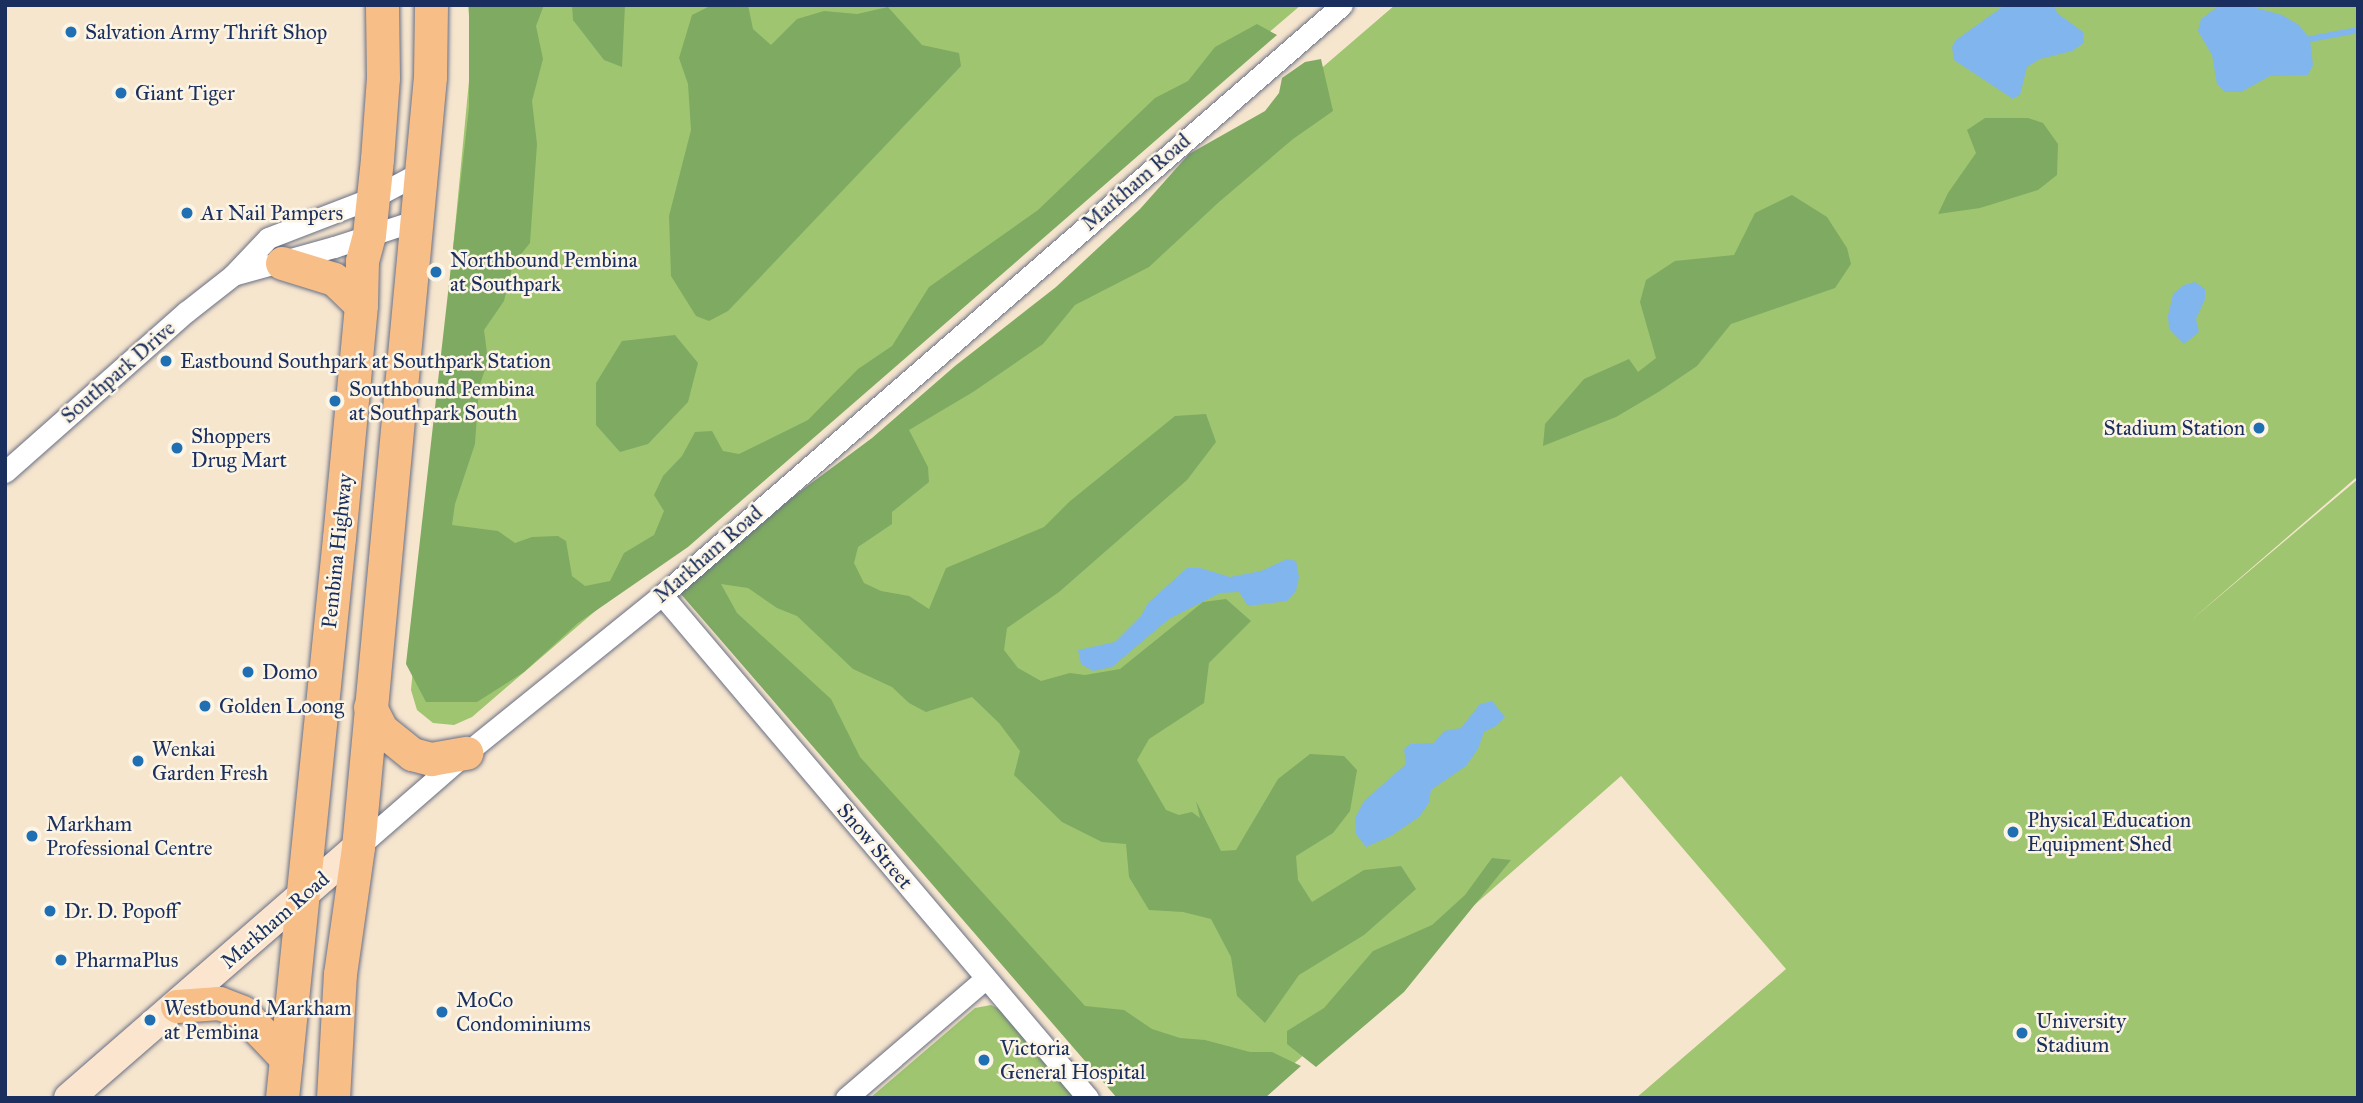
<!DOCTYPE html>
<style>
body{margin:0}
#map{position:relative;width:2363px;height:1103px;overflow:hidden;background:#f7e6ce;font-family:"IM FELL Great Primer",serif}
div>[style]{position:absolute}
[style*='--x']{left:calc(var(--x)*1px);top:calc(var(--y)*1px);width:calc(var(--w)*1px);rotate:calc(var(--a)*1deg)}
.green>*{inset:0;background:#9fc570}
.forest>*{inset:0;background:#7faa62}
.water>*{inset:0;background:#80b5ee}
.stream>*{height:6px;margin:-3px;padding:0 3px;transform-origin:3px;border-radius:3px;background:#80b5ee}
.roads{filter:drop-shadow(0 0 2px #686f85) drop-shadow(0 0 2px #686f85)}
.street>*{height:21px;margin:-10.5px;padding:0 10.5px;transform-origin:10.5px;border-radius:10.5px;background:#fff}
.secondary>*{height:30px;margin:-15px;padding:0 15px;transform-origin:15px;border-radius:15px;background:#fce5cf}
.primary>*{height:33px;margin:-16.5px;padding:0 16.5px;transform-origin:16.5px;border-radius:16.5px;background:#f7be88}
.dots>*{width:19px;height:19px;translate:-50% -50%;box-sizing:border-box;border:4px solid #fcf5e5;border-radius:50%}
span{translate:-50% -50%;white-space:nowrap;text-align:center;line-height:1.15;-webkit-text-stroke:5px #fcf5e5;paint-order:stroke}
.poi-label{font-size:21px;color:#1b2f5e}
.left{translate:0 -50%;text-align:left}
.right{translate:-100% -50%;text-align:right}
.street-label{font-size:21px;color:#1b2f5e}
.frame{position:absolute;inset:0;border:7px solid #1b2f5e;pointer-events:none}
</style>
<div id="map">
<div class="green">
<i style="clip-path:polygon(468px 5px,1301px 5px,472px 717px,454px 725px,433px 723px,417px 710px,411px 690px,472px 49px)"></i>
<i style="clip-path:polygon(1395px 5px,2358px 5px,2358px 476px,2189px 622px,2358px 479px,2358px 1098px,1636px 1098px,1786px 969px,1621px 776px,1255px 1098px,1134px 1098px,706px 597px)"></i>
<i style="clip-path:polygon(991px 1005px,1001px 1010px,1076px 1098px,870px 1098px,975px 1008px)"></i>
</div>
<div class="forest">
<i style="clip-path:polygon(469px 5px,544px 5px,536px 26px,543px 59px,532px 101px,537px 144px,530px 243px,513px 264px,504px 301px,484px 330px,488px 361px,479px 387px,475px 444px,455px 504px,452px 525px,498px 531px,515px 543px,532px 537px,558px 536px,566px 541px,572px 576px,585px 586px,610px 581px,624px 553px,654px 535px,664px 511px,654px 495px,663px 476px,682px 456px,695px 432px,712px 431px,723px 451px,739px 454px,808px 420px,858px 369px,892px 346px,929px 287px,1038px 210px,1155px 98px,1188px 81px,1215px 47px,1257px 24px,1277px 35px,688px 547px,578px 623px,524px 672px,477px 702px,426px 702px,406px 664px,469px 107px)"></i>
<i style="clip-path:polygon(572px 5px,625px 5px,622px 67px,604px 60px,573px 20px)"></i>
<i style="clip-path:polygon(712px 5px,748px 5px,753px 29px,771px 45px,797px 19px,824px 11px,857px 14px,888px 7px,922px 45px,959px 53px,961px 66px,728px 311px,709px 321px,696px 316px,671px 276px,669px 216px,691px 130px,688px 84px,679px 58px,692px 15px)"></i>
<i style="clip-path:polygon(1321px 59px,1333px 111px,1293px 139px,1219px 202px,1149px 267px,1075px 305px,1043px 344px,973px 392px,909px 430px,928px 467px,929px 482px,892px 512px,892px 524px,858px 547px,854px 563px,864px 583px,881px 591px,909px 596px,929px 609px,946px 568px,1044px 527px,1069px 502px,1175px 416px,1206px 414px,1216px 442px,1187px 480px,1059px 592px,1007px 628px,1004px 650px,1018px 668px,1041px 681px,1070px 673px,1085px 675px,1120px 669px,1203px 602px,1226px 599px,1251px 621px,1209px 663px,1204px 703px,1149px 739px,1137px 760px,1166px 810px,1179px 815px,1192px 812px,1200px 818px,1196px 801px,1221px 851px,1236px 850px,1278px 779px,1310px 754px,1344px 756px,1357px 770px,1350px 811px,1333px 833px,1296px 856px,1298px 880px,1312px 902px,1364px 870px,1401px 866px,1416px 889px,1364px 935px,1299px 975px,1265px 1023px,1237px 996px,1231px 957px,1211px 919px,1183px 912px,1149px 910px,1129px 877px,1126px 844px,1102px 842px,1062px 822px,1014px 775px,1020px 751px,999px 723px,972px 697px,926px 712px,909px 703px,892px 687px,853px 669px,797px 616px,777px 608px,748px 588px,721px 584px,737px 613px,831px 699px,860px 757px,1085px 1006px,1124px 1010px,1152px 1029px,1180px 1038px,1205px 1040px,1250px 1052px,1272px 1052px,1301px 1066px,1265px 1098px,1117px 1098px,680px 593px,794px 496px,872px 438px,955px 366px,1056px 287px,1140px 209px,1189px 154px,1265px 111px,1279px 93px,1282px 78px,1305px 62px)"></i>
<i style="clip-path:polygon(1985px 118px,2028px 118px,2043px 123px,2058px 144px,2057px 175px,2038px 190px,1980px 208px,1938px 214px,1948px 193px,1976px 153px,1967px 130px)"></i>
<i style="clip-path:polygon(1792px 195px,1827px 217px,1847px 248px,1851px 264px,1835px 288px,1731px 324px,1697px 366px,1660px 391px,1616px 417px,1543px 446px,1545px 424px,1584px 379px,1629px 359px,1638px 372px,1656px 358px,1640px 302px,1646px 280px,1675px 261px,1734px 255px,1755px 213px)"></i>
<i style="clip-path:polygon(675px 335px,698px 363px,688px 402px,648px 444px,620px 452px,596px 425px,596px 383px,622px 341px)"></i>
<i style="clip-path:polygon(1492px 858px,1511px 860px,1404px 992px,1316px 1067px,1287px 1044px,1287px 1031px,1324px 1008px,1373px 951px,1432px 925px,1465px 895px)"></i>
</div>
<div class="water">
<i style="clip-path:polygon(2005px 5px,2054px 5px,2057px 13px,2083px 32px,2084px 43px,2072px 51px,2040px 59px,2027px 67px,2020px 95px,2013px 99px,1954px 60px,1952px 47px,1956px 40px)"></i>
<i style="clip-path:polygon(2220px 5px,2245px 5px,2282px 15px,2299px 25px,2310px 39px,2313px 65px,2308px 75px,2270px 76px,2241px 92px,2225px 92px,2217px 84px,2212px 55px,2198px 31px,2201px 19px)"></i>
<i style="clip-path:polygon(2195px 282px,2205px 289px,2205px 299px,2196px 319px,2199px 332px,2184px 344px,2169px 329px,2168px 316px,2173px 294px,2184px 285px)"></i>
<i style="clip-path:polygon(1287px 559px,1296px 561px,1299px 577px,1296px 591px,1287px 601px,1248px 606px,1239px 592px,1220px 593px,1169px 619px,1112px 667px,1093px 671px,1081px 664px,1078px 650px,1115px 642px,1141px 616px,1148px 603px,1187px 568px,1200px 568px,1230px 577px,1261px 571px)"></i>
<i style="clip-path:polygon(1492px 701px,1505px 717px,1496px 726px,1484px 732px,1478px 749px,1466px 766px,1431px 790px,1429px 803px,1419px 817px,1391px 836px,1366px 847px,1356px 834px,1355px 818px,1364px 801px,1406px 764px,1404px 749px,1410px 744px,1434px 743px,1444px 731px,1461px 728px,1480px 704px)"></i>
</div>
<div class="stream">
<i style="--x:2310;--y:39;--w:49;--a:-10.6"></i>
</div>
<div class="roads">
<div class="street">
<i style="--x:233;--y:275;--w:105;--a:-15.5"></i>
<i style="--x:334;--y:247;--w:87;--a:-18"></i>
<i style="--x:5;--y:472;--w:242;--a:-41.5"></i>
<i style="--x:186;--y:312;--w:60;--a:-38.2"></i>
<i style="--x:233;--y:275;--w:51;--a:-46.6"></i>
<i style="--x:268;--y:238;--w:114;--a:-21.1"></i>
<i style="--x:374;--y:197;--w:53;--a:-28"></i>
<i style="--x:662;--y:595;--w:659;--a:49.74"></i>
<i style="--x:358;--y:847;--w:143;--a:-41"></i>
<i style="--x:466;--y:753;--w:252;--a:-38.9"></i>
<i style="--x:662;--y:595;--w:900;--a:-40.95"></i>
<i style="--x:846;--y:1098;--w:184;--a:-40.6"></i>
</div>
<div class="secondary">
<i style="--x:69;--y:1098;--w:383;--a:-41"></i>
</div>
<div class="primary">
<i style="--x:282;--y:263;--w:54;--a:17.1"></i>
<i style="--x:334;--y:279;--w:37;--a:44"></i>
<i style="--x:370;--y:707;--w:25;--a:63"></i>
<i style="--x:381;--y:729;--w:40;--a:39"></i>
<i style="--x:412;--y:754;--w:20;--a:15"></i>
<i style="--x:431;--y:759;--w:36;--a:-10"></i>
<i style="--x:177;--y:1006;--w:42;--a:-4.1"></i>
<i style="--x:219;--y:1003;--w:25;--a:21"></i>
<i style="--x:242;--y:1012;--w:64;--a:46.3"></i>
<i style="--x:282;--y:1098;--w:563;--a:-84.19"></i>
<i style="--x:339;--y:538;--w:234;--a:-84.6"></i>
<i style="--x:361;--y:305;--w:44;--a:-88.7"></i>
<i style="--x:362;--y:261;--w:27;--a:-75"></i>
<i style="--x:369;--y:235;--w:76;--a:-84"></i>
<i style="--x:377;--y:159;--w:81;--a:-85.8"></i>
<i style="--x:383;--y:78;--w:73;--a:-90.8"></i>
<i style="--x:333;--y:1098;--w:124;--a:-86.8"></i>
<i style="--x:340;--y:974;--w:128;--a:-81.9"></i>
<i style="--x:358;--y:847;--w:773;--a:-84.66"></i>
<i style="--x:430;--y:77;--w:72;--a:-89.2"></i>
</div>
</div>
<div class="dots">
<i style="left:71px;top:32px;background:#1f6fb2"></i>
<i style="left:121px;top:93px;background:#1f6fb2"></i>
<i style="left:187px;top:213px;background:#1f6fb2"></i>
<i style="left:436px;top:272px;background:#1f6fb2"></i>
<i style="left:166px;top:361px;background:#1f6fb2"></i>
<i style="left:335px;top:401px;background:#1f6fb2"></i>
<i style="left:2259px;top:428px;background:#1f6fb2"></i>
<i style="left:177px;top:448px;background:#1f6fb2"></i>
<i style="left:248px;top:672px;background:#1f6fb2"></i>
<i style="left:205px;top:706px;background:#1f6fb2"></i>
<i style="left:138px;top:761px;background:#1f6fb2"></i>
<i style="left:2013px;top:832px;background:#1f6fb2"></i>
<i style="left:32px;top:836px;background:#1f6fb2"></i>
<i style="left:50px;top:911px;background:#1f6fb2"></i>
<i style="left:61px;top:960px;background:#1f6fb2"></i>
<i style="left:442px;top:1012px;background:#1f6fb2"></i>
<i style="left:150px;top:1020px;background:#1f6fb2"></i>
<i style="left:2022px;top:1033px;background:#1f6fb2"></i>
<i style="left:984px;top:1060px;background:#1f6fb2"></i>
</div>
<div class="poi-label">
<span class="left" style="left:85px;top:32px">Salvation Army Thrift Shop</span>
<span class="left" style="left:135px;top:93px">Giant Tiger</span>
<span class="left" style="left:201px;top:213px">A1 Nail Pampers</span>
<span class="left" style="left:450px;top:272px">Northbound Pembina<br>at Southpark</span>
<span class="left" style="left:180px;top:361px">Eastbound Southpark at Southpark Station</span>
<span class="left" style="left:349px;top:401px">Southbound Pembina<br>at Southpark South</span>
<span class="right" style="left:2245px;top:428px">Stadium Station</span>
<span class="left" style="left:191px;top:448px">Shoppers<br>Drug Mart</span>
<span class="left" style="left:262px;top:672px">Domo</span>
<span class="left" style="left:219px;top:706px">Golden Loong</span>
<span class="left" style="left:152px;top:761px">Wenkai<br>Garden Fresh</span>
<span class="left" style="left:2027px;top:832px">Physical Education<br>Equipment Shed</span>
<span class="left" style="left:46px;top:836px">Markham<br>Professional Centre</span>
<span class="left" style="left:64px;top:911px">Dr. D. Popoff</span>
<span class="left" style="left:75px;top:960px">PharmaPlus</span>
<span class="left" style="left:456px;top:1012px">MoCo<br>Condominiums</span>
<span class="left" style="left:164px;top:1020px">Westbound Markham<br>at Pembina</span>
<span class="left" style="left:2036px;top:1033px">University<br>Stadium</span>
<span class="left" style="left:1000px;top:1060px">Victoria<br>General Hospital</span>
</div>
<div class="street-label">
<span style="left:1136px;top:182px;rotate:-41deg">Markham Road</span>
<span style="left:118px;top:372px;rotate:-41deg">Southpark Drive</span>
<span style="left:337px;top:551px;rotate:-84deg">Pembina Highway</span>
<span style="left:708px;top:554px;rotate:-41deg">Markham Road</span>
<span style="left:875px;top:846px;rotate:50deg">Snow Street</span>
<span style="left:275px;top:920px;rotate:-41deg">Markham Road</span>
</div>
<div class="frame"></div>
</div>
